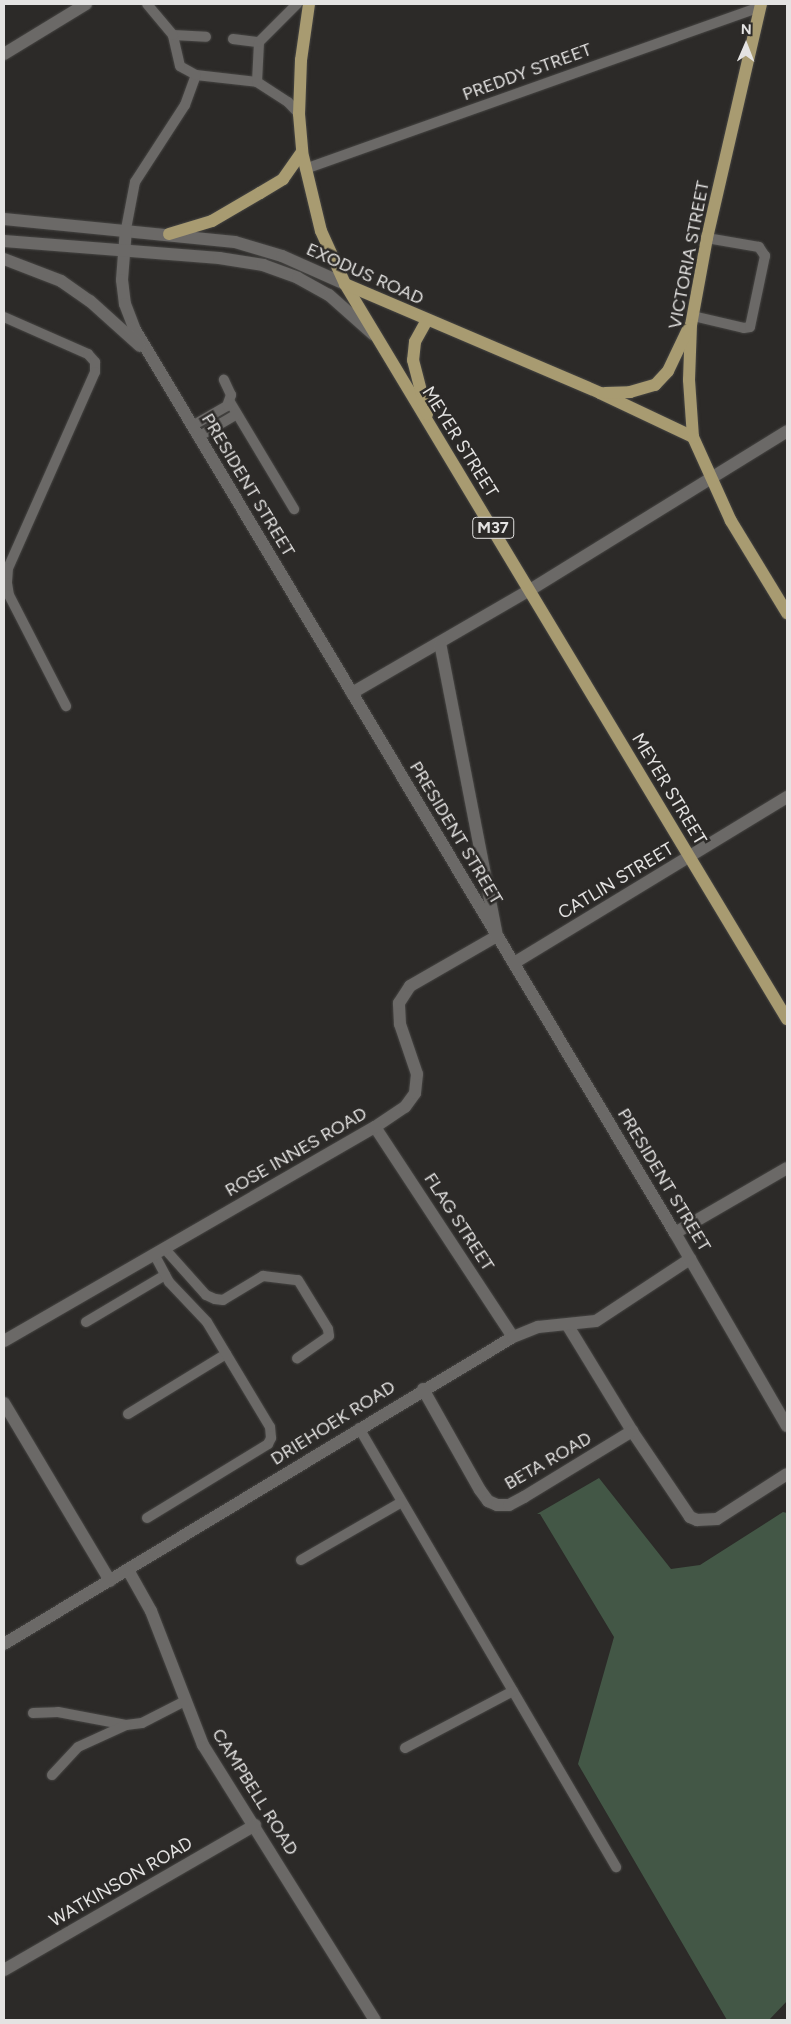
<!DOCTYPE html>
<style>
body{margin:0}
#map{position:relative;width:791px;height:2024px;overflow:hidden;background:#2c2a28;font-family:Figtree,sans-serif}
div>[style]{position:absolute}
[style*='--x']{left:calc(var(--x)*1px);top:calc(var(--y)*1px);width:calc(var(--w)*1px);rotate:calc(var(--a)*1deg)}
.green>*{inset:0;background:#435746}
.roads{filter:drop-shadow(0 0 1px #464543) drop-shadow(0 0 1px #464543)}
.service>*{height:10px;margin:-5px;padding:0 5px;transform-origin:5px;border-radius:5px;background:#6b6967}
.minor>*{height:12px;margin:-6px;padding:0 6px;transform-origin:6px;border-radius:6px;background:#6b6967}
.tertiary>*{height:12px;margin:-6px;padding:0 6px;transform-origin:6px;border-radius:6px;background:#6b6967}
.primary>*{height:12px;margin:-6px;padding:0 6px;transform-origin:6px;border-radius:6px;background:#a89b71}
span{translate:-50% -50%;white-space:nowrap;text-align:center;line-height:1.15;-webkit-text-stroke:5px #2c2a28;paint-order:stroke}
.shield-label span{padding:1px 4px;background:#2c2a28;border:1px solid;border-radius:4px;-webkit-text-stroke-width:0}
.shield-label{font-size:16px;color:#e4e3e2;font-weight:700}
.street-label{font-size:18px;color:#e4e3e2}
.frame{position:absolute;inset:0;border:5px solid #e4e3e2;pointer-events:none}
.north{position:absolute;left:721px;top:20px;width:50px;height:50px;-webkit-text-stroke:4px #2c2a28;paint-order:stroke;rotate:1deg;font-size:14px;font-weight:700;line-height:20px;text-align:center;color:#e4e3e2}
.north::after{content:'';display:block;margin:auto;width:18px;height:22px;background:#e4e3e2;clip-path:polygon(50% 0,100% 100%,50% 72%,0 100%)}
</style>
<div id="map">
<div class="green">
<i style="clip-path:polygon(599px 1478px,671px 1569px,700px 1565px,783px 1512px,787px 1513px,787px 2001px,769px 2020px,727px 2020px,578px 1764px,614px 1637px,540px 1514px,537px 1514px)"></i>
</div>
<div class="roads">
<div class="service">
<i style="--x:173;--y:35;--w:33;--a:3"></i>
<i style="--x:233;--y:39;--w:26;--a:7"></i>
<i style="--x:196;--y:75;--w:61;--a:6.5"></i>
<i style="--x:257;--y:82;--w:37;--a:33"></i>
<i style="--x:288;--y:102;--w:16;--a:47"></i>
<i style="--x:257;--y:82;--w:40;--a:-87.1"></i>
<i style="--x:259;--y:42;--w:54;--a:-45"></i>
<i style="--x:305;--y:169;--w:483;--a:-19.6"></i>
<i style="--x:126;--y:229;--w:48;--a:-79.2"></i>
<i style="--x:135;--y:182;--w:92;--a:-57"></i>
<i style="--x:185;--y:105;--w:32;--a:-70"></i>
<i style="--x:196;--y:75;--w:18;--a:-151"></i>
<i style="--x:180;--y:66;--w:32;--a:-103"></i>
<i style="--x:173;--y:35;--w:40;--a:-130"></i>
<i style="--x:693;--y:316;--w:52;--a:13.2"></i>
<i style="--x:744;--y:328;--w:6;--a:-9"></i>
<i style="--x:750;--y:327;--w:73;--a:-78.1"></i>
<i style="--x:765;--y:256;--w:11;--a:-124"></i>
<i style="--x:759;--y:247;--w:53;--a:-170.2"></i>
<i style="--x:4;--y:317;--w:92;--a:23.8"></i>
<i style="--x:88;--y:354;--w:11;--a:49"></i>
<i style="--x:95;--y:362;--w:10;--a:90"></i>
<i style="--x:95;--y:372;--w:214;--a:113.9"></i>
<i style="--x:8;--y:568;--w:15;--a:94"></i>
<i style="--x:7;--y:583;--w:12;--a:81"></i>
<i style="--x:9;--y:595;--w:125;--a:62.8"></i>
<i style="--x:230;--y:402;--w:125;--a:59.1"></i>
<i style="--x:192;--y:426;--w:40;--a:-29.7"></i>
<i style="--x:227;--y:406;--w:12;--a:-70"></i>
<i style="--x:231;--y:395;--w:17;--a:-115"></i>
<i style="--x:198;--y:437;--w:45;--a:-30.5"></i>
<i style="--x:164;--y:1248;--w:63;--a:48.2"></i>
<i style="--x:206;--y:1295;--w:10;--a:24"></i>
<i style="--x:215;--y:1299;--w:8;--a:7"></i>
<i style="--x:223;--y:1300;--w:47;--a:-31"></i>
<i style="--x:263;--y:1276;--w:35;--a:7"></i>
<i style="--x:298;--y:1280;--w:57;--a:58.5"></i>
<i style="--x:328;--y:1329;--w:7;--a:82"></i>
<i style="--x:329;--y:1336;--w:39;--a:145"></i>
<i style="--x:86;--y:1322;--w:92;--a:-30.7"></i>
<i style="--x:128;--y:1414;--w:115;--a:-31.5"></i>
<i style="--x:359;--y:1428;--w:509;--a:59.65"></i>
<i style="--x:147;--y:1518;--w:142;--a:-31.4"></i>
<i style="--x:268;--y:1444;--w:7;--a:-63"></i>
<i style="--x:271;--y:1438;--w:11;--a:-95"></i>
<i style="--x:270;--y:1427;--w:122;--a:-121"></i>
<i style="--x:207;--y:1322;--w:55;--a:-133.5"></i>
<i style="--x:169;--y:1282;--w:32;--a:-118"></i>
<i style="--x:301;--y:1560;--w:116;--a:-29.9"></i>
<i style="--x:33;--y:1713;--w:25;--a:-2"></i>
<i style="--x:58;--y:1712;--w:69;--a:10.8"></i>
<i style="--x:126;--y:1725;--w:16;--a:-7"></i>
<i style="--x:142;--y:1723;--w:48;--a:-27.1"></i>
<i style="--x:405;--y:1748;--w:122;--a:-27.8"></i>
<i style="--x:52;--y:1775;--w:38;--a:-47"></i>
<i style="--x:78;--y:1747;--w:53;--a:-24.6"></i>
</div>
<div class="minor">
<i style="--x:352;--y:693;--w:206;--a:-30.1"></i>
<i style="--x:530;--y:590;--w:302;--a:-31.7"></i>
<i style="--x:514;--y:963;--w:320;--a:-31.3"></i>
<i style="--x:375;--y:1127;--w:251;--a:56.7"></i>
<i style="--x:675;--y:1233;--w:129;--a:-30.1"></i>
<i style="--x:568;--y:1326;--w:123;--a:58.6"></i>
<i style="--x:632;--y:1431;--w:104;--a:56"></i>
<i style="--x:690;--y:1517;--w:8;--a:23"></i>
<i style="--x:697;--y:1520;--w:20;--a:-3"></i>
<i style="--x:717;--y:1519;--w:83;--a:-32.7"></i>
<i style="--x:4;--y:1341;--w:428;--a:-30"></i>
<i style="--x:375;--y:1127;--w:36;--a:-34"></i>
<i style="--x:405;--y:1107;--w:17;--a:-54"></i>
<i style="--x:415;--y:1093;--w:19;--a:-84"></i>
<i style="--x:417;--y:1074;--w:53;--a:-108.8"></i>
<i style="--x:400;--y:1024;--w:21;--a:-93"></i>
<i style="--x:399;--y:1003;--w:20;--a:-57"></i>
<i style="--x:410;--y:986;--w:100;--a:-29.9"></i>
<i style="--x:497;--y:936;--w:298;--a:-101"></i>
<i style="--x:423;--y:1389;--w:116;--a:60.6"></i>
<i style="--x:480;--y:1490;--w:14;--a:54"></i>
<i style="--x:488;--y:1501;--w:10;--a:24"></i>
<i style="--x:497;--y:1505;--w:12;--a:0"></i>
<i style="--x:509;--y:1505;--w:17;--a:-28"></i>
<i style="--x:524;--y:1497;--w:127;--a:-31.4"></i>
<i style="--x:4;--y:1403;--w:207;--a:59.2"></i>
<i style="--x:128;--y:1570;--w:47;--a:60.7"></i>
<i style="--x:151;--y:1611;--w:144;--a:68.8"></i>
<i style="--x:203;--y:1745;--w:324;--a:58"></i>
<i style="--x:4;--y:1644;--w:594;--a:-31.1"></i>
<i style="--x:513;--y:1337;--w:27;--a:-22"></i>
<i style="--x:538;--y:1327;--w:58;--a:-5.9"></i>
<i style="--x:596;--y:1321;--w:113;--a:-33.4"></i>
<i style="--x:4;--y:1970;--w:290;--a:-30"></i>
</div>
<div class="tertiary">
<i style="--x:4;--y:54;--w:96;--a:-31.4"></i>
<i style="--x:4;--y:219;--w:232;--a:5.7"></i>
<i style="--x:235;--y:242;--w:49;--a:16.6"></i>
<i style="--x:282;--y:256;--w:69;--a:24"></i>
<i style="--x:126;--y:229;--w:51;--a:94.5"></i>
<i style="--x:122;--y:280;--w:24;--a:83"></i>
<i style="--x:125;--y:304;--w:26;--a:69"></i>
<i style="--x:134;--y:328;--w:1054;--a:59.13"></i>
<i style="--x:675;--y:1233;--w:223;--a:59.9"></i>
<i style="--x:4;--y:241;--w:216;--a:4.5"></i>
<i style="--x:219;--y:258;--w:45;--a:9"></i>
<i style="--x:263;--y:265;--w:37;--a:20"></i>
<i style="--x:298;--y:278;--w:35;--a:29"></i>
<i style="--x:329;--y:295;--w:59;--a:41.6"></i>
<i style="--x:4;--y:259;--w:61;--a:21.1"></i>
<i style="--x:61;--y:281;--w:35;--a:35"></i>
<i style="--x:90;--y:301;--w:67;--a:42"></i>
</div>
<div class="primary">
<i style="--x:309;--y:4;--w:57;--a:98.1"></i>
<i style="--x:301;--y:60;--w:54;--a:92.1"></i>
<i style="--x:299;--y:114;--w:38;--a:85"></i>
<i style="--x:302;--y:152;--w:81;--a:76.5"></i>
<i style="--x:321;--y:231;--w:58;--a:65.6"></i>
<i style="--x:345;--y:284;--w:858;--a:58.98"></i>
<i style="--x:761;--y:4;--w:240;--a:103"></i>
<i style="--x:707;--y:238;--w:88;--a:100.4"></i>
<i style="--x:691;--y:325;--w:55;--a:92.1"></i>
<i style="--x:689;--y:380;--w:57;--a:86"></i>
<i style="--x:693;--y:437;--w:92;--a:65.7"></i>
<i style="--x:731;--y:521;--w:108;--a:58.7"></i>
<i style="--x:169;--y:234;--w:45;--a:-16.8"></i>
<i style="--x:212;--y:221;--w:56;--a:-30.3"></i>
<i style="--x:260;--y:193;--w:27;--a:-31"></i>
<i style="--x:283;--y:179;--w:33;--a:-55"></i>
<i style="--x:345;--y:284;--w:277;--a:23.1"></i>
<i style="--x:600;--y:393;--w:103;--a:25.3"></i>
<i style="--x:427;--y:320;--w:25;--a:119"></i>
<i style="--x:415;--y:342;--w:18;--a:96"></i>
<i style="--x:413;--y:360;--w:56;--a:75.5"></i>
<i style="--x:605;--y:393;--w:25;--a:-2"></i>
<i style="--x:630;--y:392;--w:26;--a:-16"></i>
<i style="--x:655;--y:385;--w:19;--a:-47"></i>
<i style="--x:668;--y:371;--w:47;--a:-64.5"></i>
</div>
</div>
<div class="shield-label">
<span style="left:493px;top:528px">M37</span>
</div>
<div class="street-label">
<span style="left:527px;top:72px;rotate:-20deg">PREDDY STREET</span>
<span style="left:689px;top:255px;rotate:-79deg">VICTORIA STREET</span>
<span style="left:365px;top:274px;rotate:24deg">EXODUS ROAD</span>
<span style="left:460px;top:442px;rotate:58deg">MEYER STREET</span>
<span style="left:248px;top:485px;rotate:59deg">PRESIDENT STREET</span>
<span style="left:669px;top:789px;rotate:59deg">MEYER STREET</span>
<span style="left:456px;top:833px;rotate:59deg">PRESIDENT STREET</span>
<span style="left:616px;top:881px;rotate:-31deg">CATLIN STREET</span>
<span style="left:296px;top:1152px;rotate:-30deg">ROSE INNES ROAD</span>
<span style="left:664px;top:1180px;rotate:59deg">PRESIDENT STREET</span>
<span style="left:459px;top:1222px;rotate:57deg">FLAG STREET</span>
<span style="left:333px;top:1423px;rotate:-32deg">DRIEHOEK ROAD</span>
<span style="left:548px;top:1461px;rotate:-30deg">BETA ROAD</span>
<span style="left:255px;top:1792px;rotate:58deg">CAMPBELL ROAD</span>
<span style="left:121px;top:1882px;rotate:-30deg">WATKINSON ROAD</span>
</div>
<div class="frame"></div>
<div class="north">N</div>
</div>
